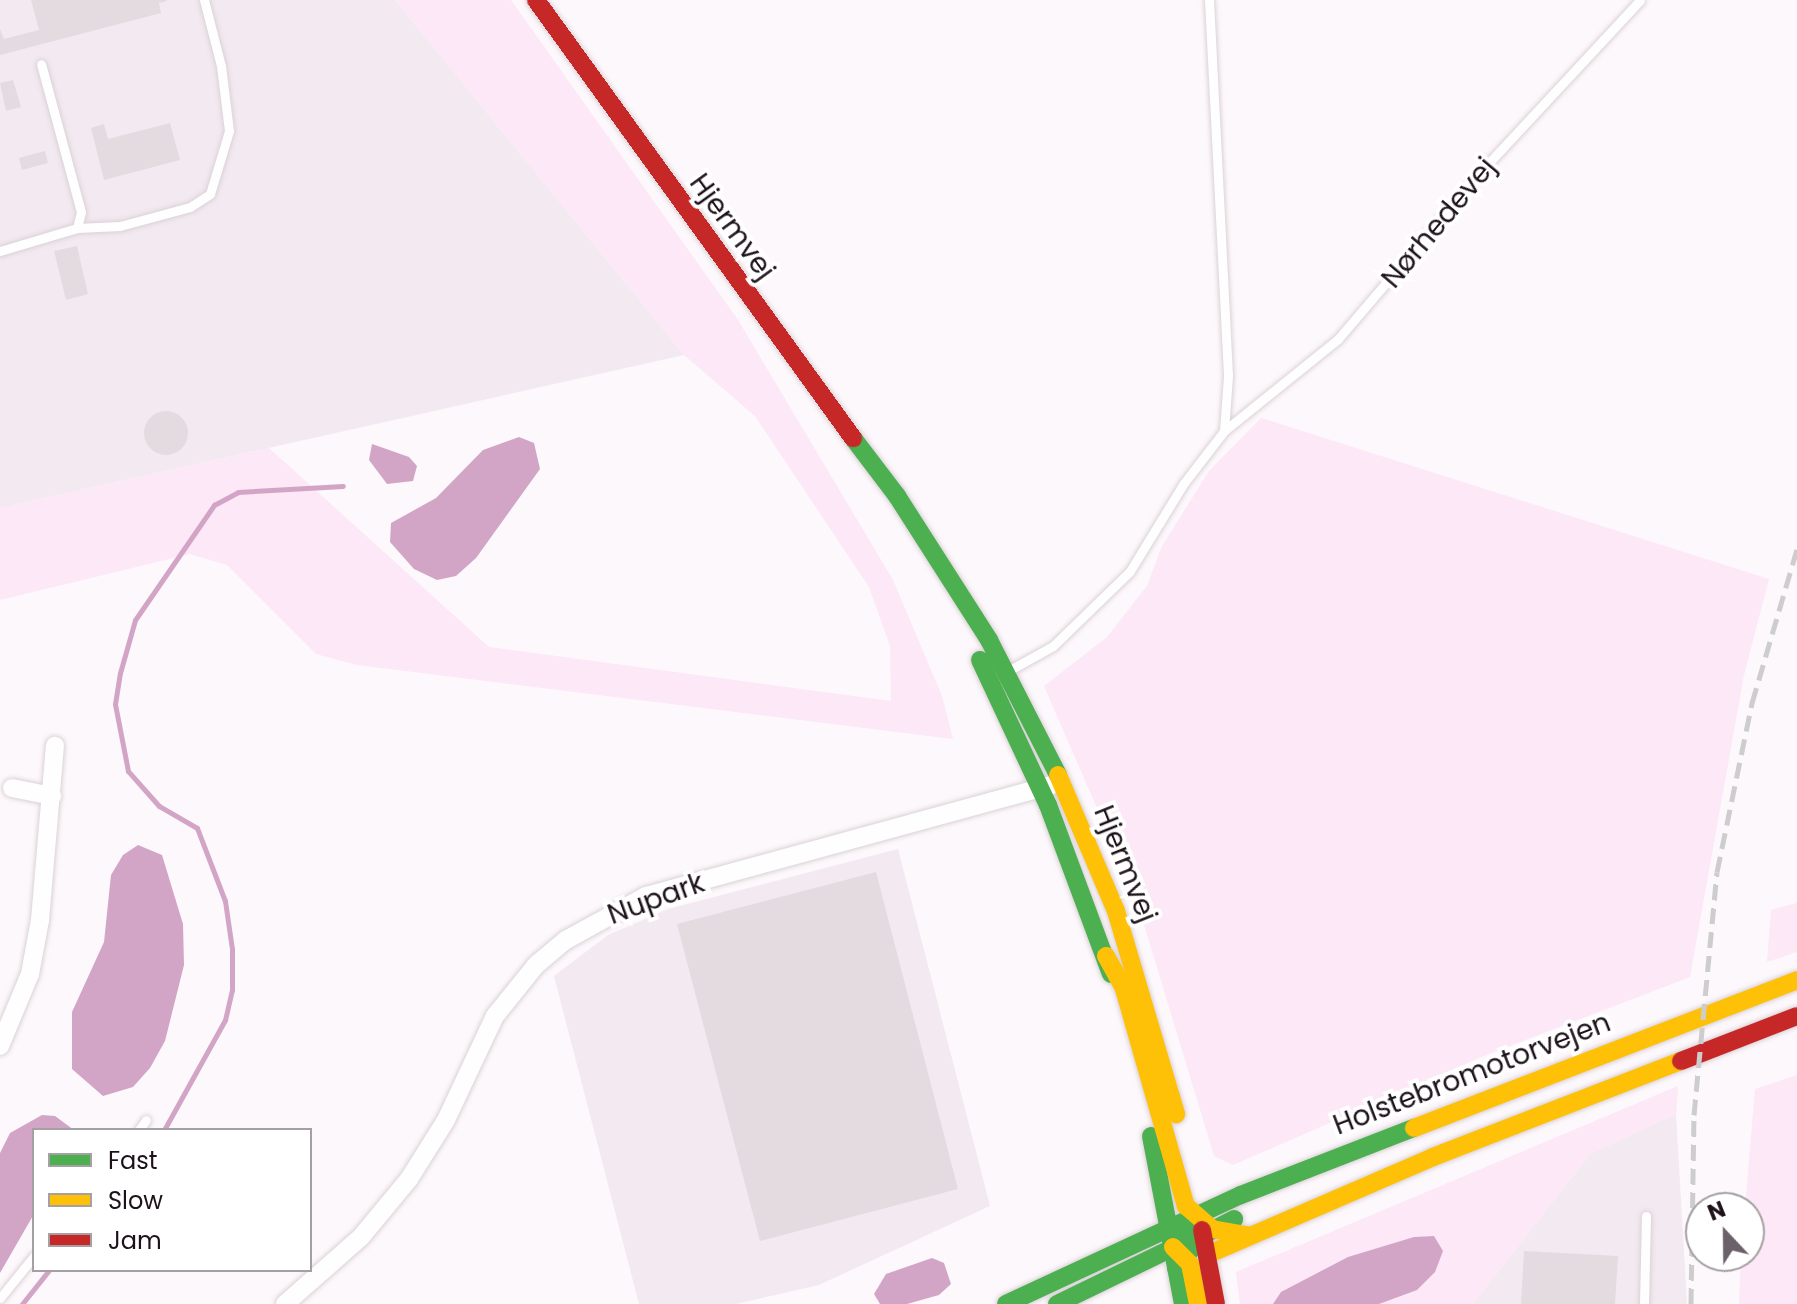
<!DOCTYPE html>
<meta charset="utf-8">
<style>
body{margin:0}
#map{position:relative;width:1797px;height:1304px;overflow:hidden;background:#fdf8fb;font-family:Poppins,sans-serif}
div>[style]{position:absolute}
[style*='--x']{left:calc(var(--x)*1px);top:calc(var(--y)*1px);width:calc(var(--w)*1px);rotate:calc(var(--a)*1deg)}
.built>*{inset:0;background:#f3e9f0}
.green>*{inset:0;background:#fce8f6}
.water>*{inset:0;background:#d2a5c7}
.stream>*{height:5px;margin:-2.5px;padding:0 2.5px;transform-origin:2.5px;border-radius:2.5px;background:#d2a5c7}
.building>*{inset:0;background:#e4dbe1}
.round{border-radius:50%}
.roads{filter:drop-shadow(0 0 2px #dad2d7) drop-shadow(0 0 2px #dad2d7)}
.lane>*{height:9px;margin:-4.5px;padding:0 4.5px;transform-origin:4.5px;border-radius:4.5px;background:#fffefe}
.street>*{height:18px;margin:-9px;padding:0 9px;transform-origin:9px;border-radius:9px;background:#fffefe}
.fast>*{height:18px;margin:-9px;padding:0 9px;transform-origin:9px;border-radius:9px;background:#4caf50}
.slow>*{height:18px;margin:-9px;padding:0 9px;transform-origin:9px;border-radius:9px;background:#ffc107}
.jam>*{height:18px;margin:-9px;padding:0 9px;transform-origin:9px;border-radius:9px;background:#c62828}
.rail>*{height:5px;margin-top:-2.5px;transform-origin:0;background:repeating-linear-gradient(90deg,#cecdce 0 16px,transparent 0 24px)}
span{translate:-50% -50%;white-space:nowrap;text-align:center;line-height:1.15;-webkit-text-stroke:8px #fff;paint-order:stroke}
.street-label{font-size:28px;color:#1d121a}
.legend{position:absolute;left:32px;top:1128px;width:280px;height:144px;box-sizing:border-box;background:#fff;border:2px solid #a5a0a3;margin:0;padding:10px 14px;list-style:none;font-size:24px;color:#1d121a}
.legend li{display:flex;align-items:center;gap:16px;height:40px}
.legend b{width:40px;border:2px solid #a5a0a3}
.north{position:absolute;left:1685px;top:1192px;width:80px;height:80px;box-sizing:border-box;background:#fff;border:2px solid #a5a0a3;border-radius:50%;rotate:338deg;font-size:22px;font-weight:700;line-height:32px;text-align:center;color:#1d121a}
.north::after{content:'';display:block;margin:auto;width:28px;height:36px;background:#6b6269;clip-path:polygon(50% 0,100% 100%,50% 72%,0 100%)}
</style>
<div id="map">
<div class="built">
<i style="clip-path:polygon(0 0,395px 0,684px 355px,0 508px)"></i>
<i style="clip-path:polygon(898px 849px,990px 1206px,819px 1285px,736px 1304px,639px 1304px,554px 976px,608px 935px,668px 909px)"></i>
<i style="clip-path:polygon(1676px 1114px,1687px 1304px,1473px 1304px,1590px 1154px)"></i>
</div>
<div class="green">
<i style="clip-path:polygon(395px 0,511px 0,738px 320px,893px 580px,942px 696px,953px 739px,357px 665px,316px 654px,227px 565px,190px 554px,0 600px,0 508px,269px 448px,489px 647px,891px 701px,890px 646px,869px 587px,755px 416px,684px 355px)"></i>
<i style="clip-path:polygon(1261px 418px,1769px 579px,1744px 675px,1690px 977px,1481px 1057px,1233px 1165px,1214px 1156px,1136px 898px,1044px 686px,1107px 637px,1147px 586px,1162px 546px,1209px 471px)"></i>
<i style="clip-path:polygon(1797px 903px,1797px 952px,1767px 962px,1771px 910px)"></i>
<i style="clip-path:polygon(1797px 1075px,1797px 1304px,1739px 1304px,1741px 1256px,1749px 1256px,1749px 1208px,1745px 1208px,1755px 1089px)"></i>
<i style="clip-path:polygon(1678px 1086px,1676px 1114px,1590px 1154px,1473px 1304px,1240px 1304px,1236px 1272px)"></i>
</div>
<div class="water">
<i style="clip-path:polygon(519px 437px,534px 443px,540px 469px,476px 558px,456px 576px,437px 580px,414px 569px,390px 542px,391px 523px,436px 498px,483px 450px)"></i>
<i style="clip-path:polygon(372px 444px,409px 457px,417px 466px,413px 481px,387px 484px,369px 460px)"></i>
<i style="clip-path:polygon(138px 845px,162px 855px,183px 924px,184px 965px,165px 1041px,150px 1068px,133px 1087px,103px 1096px,72px 1069px,72px 1012px,104px 942px,111px 875px,123px 855px)"></i>
<i style="clip-path:polygon(42px 1115px,55px 1116px,74px 1130px,34px 1130px,34px 1214px,0 1273px,0 1153px,10px 1133px)"></i>
<i style="clip-path:polygon(1434px 1236px,1443px 1251px,1435px 1272px,1417px 1290px,1379px 1304px,1273px 1304px,1281px 1292px,1348px 1257px,1414px 1237px)"></i>
<i style="clip-path:polygon(932px 1258px,944px 1263px,951px 1284px,939px 1295px,907px 1304px,880px 1304px,874px 1294px,886px 1274px)"></i>
</div>
<div class="stream">
<i style="--x:164;--y:1130;--w:126;--a:-61"></i>
<i style="--x:225;--y:1020;--w:31;--a:-77"></i>
<i style="--x:232;--y:990;--w:41;--a:-90"></i>
<i style="--x:232;--y:949;--w:49;--a:-98.3"></i>
<i style="--x:225;--y:901;--w:78;--a:-111"></i>
<i style="--x:197;--y:828;--w:44;--a:-149.9"></i>
<i style="--x:159;--y:806;--w:47;--a:-131.5"></i>
<i style="--x:128;--y:771;--w:68;--a:-101"></i>
<i style="--x:115;--y:704;--w:31;--a:-81"></i>
<i style="--x:120;--y:673;--w:55;--a:-74.2"></i>
<i style="--x:135;--y:620;--w:140;--a:-55.5"></i>
<i style="--x:214;--y:505;--w:27;--a:-28"></i>
<i style="--x:238;--y:492;--w:105;--a:-3.3"></i>
<i style="--x:22;--y:1304;--w:43;--a:-51.5"></i>
</div>
<div class="building">
<i style="clip-path:polygon(31px 0,166px 0,167px 1px,159px 3px,161px 13px,0 55px,0 29px,4px 39px,39px 30px)"></i>
<i style="clip-path:polygon(13px 80px,21px 107px,6px 111px,0 83px)"></i>
<i style="clip-path:polygon(170px 123px,180px 160px,104px 180px,91px 128px,104px 124px,108px 139px)"></i>
<i style="clip-path:polygon(45px 151px,48px 163px,22px 170px,19px 158px)"></i>
<i style="clip-path:polygon(77px 246px,88px 294px,66px 300px,54px 251px)"></i>
<i class="round" style="left:144px;top:411px;width:44px;height:44px"></i>
<i style="clip-path:polygon(876px 872px,958px 1189px,760px 1241px,677px 924px)"></i>
<i style="clip-path:polygon(1524px 1251px,1618px 1256px,1615px 1304px,1521px 1304px)"></i>
</div>
<div class="roads">
<div class="lane">
<i style="--x:1209;--y:0;--w:376;--a:87.1"></i>
<i style="--x:1228;--y:376;--w:55;--a:94.2"></i>
<i style="--x:1224;--y:431;--w:146;--a:-38.9"></i>
<i style="--x:1338;--y:339;--w:228;--a:-49.5"></i>
<i style="--x:1486;--y:166;--w:226;--a:-47.1"></i>
<i style="--x:77;--y:228;--w:43;--a:-2.7"></i>
<i style="--x:120;--y:226;--w:73;--a:-15.2"></i>
<i style="--x:190;--y:207;--w:24;--a:-33"></i>
<i style="--x:210;--y:194;--w:66;--a:-73.2"></i>
<i style="--x:229;--y:131;--w:65;--a:-97"></i>
<i style="--x:221;--y:66;--w:68;--a:-104.4"></i>
<i style="--x:0;--y:251;--w:80;--a:-16.6"></i>
<i style="--x:77;--y:228;--w:16;--a:-76"></i>
<i style="--x:81;--y:212;--w:153;--a:-105.1"></i>
<i style="--x:1008;--y:671;--w:51;--a:-29.1"></i>
<i style="--x:1053;--y:646;--w:107;--a:-44.2"></i>
<i style="--x:1130;--y:571;--w:103;--a:-58.5"></i>
<i style="--x:1184;--y:483;--w:66;--a:-52.4"></i>
<i style="--x:139;--y:1130;--w:12;--a:-55"></i>
<i style="--x:0;--y:1298;--w:54;--a:-51"></i>
<i style="--x:1644;--y:1304;--w:88;--a:-88.7"></i>
</div>
<div class="street">
<i style="--x:12;--y:788;--w:41;--a:11.3"></i>
<i style="--x:0;--y:1046;--w:78;--a:-67.4"></i>
<i style="--x:30;--y:974;--w:55;--a:-79.5"></i>
<i style="--x:40;--y:920;--w:175;--a:-85.1"></i>
<i style="--x:285;--y:1304;--w:101;--a:-41.4"></i>
<i style="--x:361;--y:1237;--w:75;--a:-50.4"></i>
<i style="--x:409;--y:1179;--w:70;--a:-57.9"></i>
<i style="--x:446;--y:1120;--w:115;--a:-64.8"></i>
<i style="--x:495;--y:1016;--w:65;--a:-51.2"></i>
<i style="--x:536;--y:965;--w:39;--a:-40"></i>
<i style="--x:566;--y:940;--w:91;--a:-28.8"></i>
<i style="--x:646;--y:896;--w:420;--a:-15.3"></i>
</div>
<div class="fast">
<i style="--x:853;--y:438;--w:73;--a:52.8"></i>
<i style="--x:897;--y:496;--w:171;--a:57.4"></i>
<i style="--x:989;--y:640;--w:152;--a:62.9"></i>
<i style="--x:980;--y:660;--w:160;--a:64.9"></i>
<i style="--x:1048;--y:805;--w:180;--a:69.6"></i>
<i style="--x:1151;--y:1136;--w:171;--a:79.2"></i>
<i style="--x:1176;--y:1268;--w:43;--a:-50.7"></i>
<i style="--x:1203;--y:1235;--w:35;--a:-27"></i>
<i style="--x:1006;--y:1304;--w:259;--a:-24.9"></i>
<i style="--x:1241;--y:1195;--w:186;--a:-21.2"></i>
<i style="--x:1057;--y:1304;--w:123;--a:-25.9"></i>
<i style="--x:1168;--y:1250;--w:30;--a:-45"></i>
</div>
<div class="slow">
<i style="--x:1058;--y:775;--w:148;--a:66.9"></i>
<i style="--x:1116;--y:911;--w:212;--a:73.5"></i>
<i style="--x:1106;--y:956;--w:38;--a:61"></i>
<i style="--x:1124;--y:989;--w:226;--a:74.1"></i>
<i style="--x:1186;--y:1206;--w:35;--a:41"></i>
<i style="--x:1212;--y:1229;--w:39;--a:10"></i>
<i style="--x:1414;--y:1128;--w:411;--a:-21.1"></i>
<i style="--x:1173;--y:1247;--w:24;--a:45"></i>
<i style="--x:1190;--y:1264;--w:41;--a:78.7"></i>
<i style="--x:1216;--y:1251;--w:236;--a:-23.4"></i>
<i style="--x:1433;--y:1157;--w:266;--a:-21.2"></i>
</div>
<div class="jam">
<i style="--x:536;--y:0;--w:541;--a:54.11"></i>
<i style="--x:1681;--y:1061;--w:124;--a:-21.2"></i>
<i style="--x:1202;--y:1230;--w:75;--a:79.3"></i>
</div>
</div>
<div class="rail">
<i style="--x:1691;--y:1304;--w:189;--a:-89.1"></i>
<i style="--x:1694;--y:1115;--w:244;--a:-84.6"></i>
<i style="--x:1717;--y:872;--w:173;--a:-78.3"></i>
<i style="--x:1752;--y:703;--w:160;--a:-73.7"></i>
</div>
<div class="street-label">
<span style="left:1439px;top:223px;rotate:-50deg">Nørhedevej</span>
<span style="left:732px;top:227px;rotate:54deg">Hjermvej</span>
<span style="left:1125px;top:864px;rotate:68deg">Hjermvej</span>
<span style="left:656px;top:899px;rotate:-20deg">Nupark</span>
<span style="left:1472px;top:1074px;rotate:-21deg">Holstebromotorvejen</span>
</div>
<ul class="legend">
<li><b style="height:10px;background:#4caf50"></b>Fast</li>
<li><b style="height:10px;background:#ffc107"></b>Slow</li>
<li><b style="height:10px;background:#c62828"></b>Jam</li>
</ul>
<div class="north">N</div>
</div>
